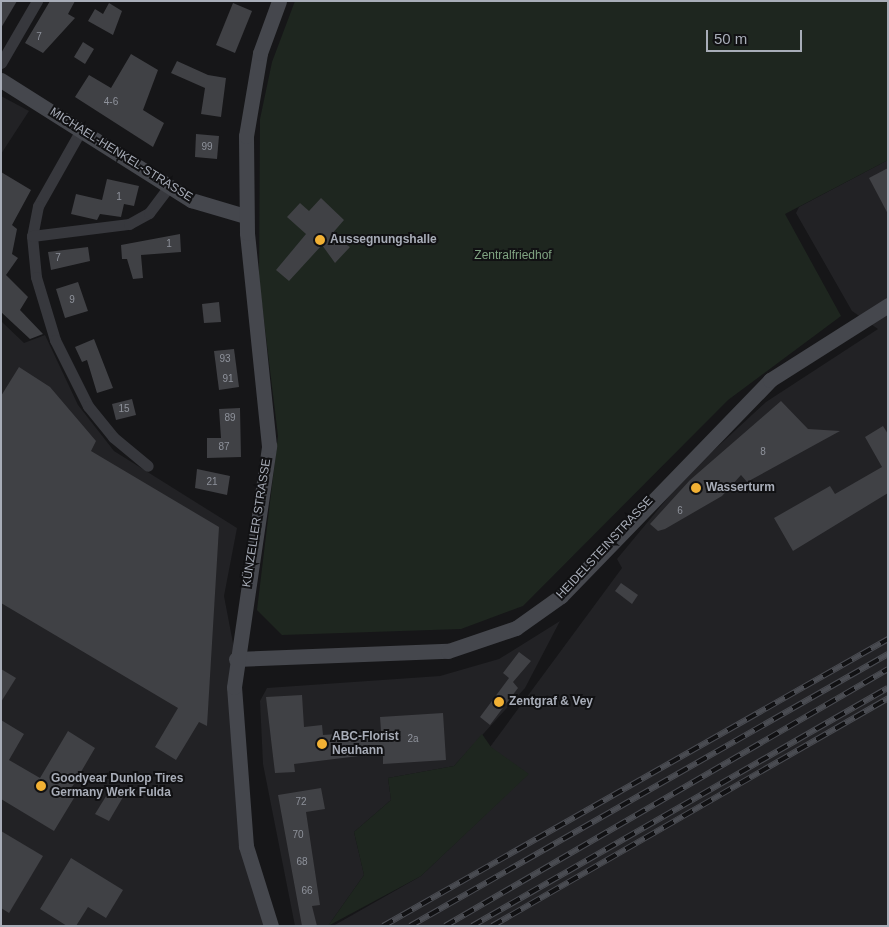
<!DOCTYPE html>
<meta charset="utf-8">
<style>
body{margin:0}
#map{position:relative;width:889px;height:927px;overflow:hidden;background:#161618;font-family:Arial,sans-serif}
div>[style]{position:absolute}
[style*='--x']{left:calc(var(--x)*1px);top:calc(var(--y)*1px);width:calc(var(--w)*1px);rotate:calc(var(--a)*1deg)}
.built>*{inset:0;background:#222225}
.green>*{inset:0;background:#1e261f}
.building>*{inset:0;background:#404145}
.minor>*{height:11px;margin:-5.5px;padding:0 5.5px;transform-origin:5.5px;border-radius:5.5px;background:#37383d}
.secondary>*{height:15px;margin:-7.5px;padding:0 7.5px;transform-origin:7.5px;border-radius:7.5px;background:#45474d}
.rail>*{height:5.5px;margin-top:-2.75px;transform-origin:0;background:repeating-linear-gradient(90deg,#111113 0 11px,#4a4c52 0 22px);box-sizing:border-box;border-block:1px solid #4a4c52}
.dots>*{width:14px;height:14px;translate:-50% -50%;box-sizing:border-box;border:2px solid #111113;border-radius:50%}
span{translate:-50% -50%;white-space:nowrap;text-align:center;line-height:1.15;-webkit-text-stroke:4px #111113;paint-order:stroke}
.number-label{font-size:10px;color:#8e929b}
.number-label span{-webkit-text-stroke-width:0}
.street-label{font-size:12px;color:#a8adb8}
.poi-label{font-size:12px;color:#a8adb8;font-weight:700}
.left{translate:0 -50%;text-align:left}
.park-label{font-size:12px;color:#7fa381}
.frame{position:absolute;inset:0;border:2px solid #a8adb8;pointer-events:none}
.scale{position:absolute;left:706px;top:30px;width:96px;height:22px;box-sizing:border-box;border:2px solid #a8adb8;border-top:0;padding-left:6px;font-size:15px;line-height:18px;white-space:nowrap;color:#a8adb8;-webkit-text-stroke:4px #111113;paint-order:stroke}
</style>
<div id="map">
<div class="built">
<i style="clip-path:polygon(1px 96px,29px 111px,1px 154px)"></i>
<i style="clip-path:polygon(888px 160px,888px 926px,333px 926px,421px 876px,528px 774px,490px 747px,622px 568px,617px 559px,685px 477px,766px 402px,878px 329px,852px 311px,796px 213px,799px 207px)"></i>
<i style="clip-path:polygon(1px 321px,24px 343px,45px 335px,78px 405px,114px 451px,237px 528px,224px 596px,236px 659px,241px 809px,271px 926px,1px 926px)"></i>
<i style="clip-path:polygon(560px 621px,525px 688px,454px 766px,388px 778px,391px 800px,354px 832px,364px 875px,328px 926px,295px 926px,263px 764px,260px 701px,267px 688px,440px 676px,499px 659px)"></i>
</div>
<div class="green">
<i style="clip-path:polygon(295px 1px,888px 1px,888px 160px,785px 214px,841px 316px,728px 400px,523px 606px,461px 629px,282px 635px,257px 610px,278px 436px,259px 279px,260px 119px,272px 62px)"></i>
<i style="clip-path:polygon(482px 734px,491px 747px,529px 774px,421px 876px,328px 926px,364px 875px,354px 832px,391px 800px,388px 778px,454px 766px)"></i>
</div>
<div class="building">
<i style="clip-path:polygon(1px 1px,17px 1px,1px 28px)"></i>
<i style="clip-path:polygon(50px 1px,75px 1px,68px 14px,75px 18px,43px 53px,25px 43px)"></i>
<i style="clip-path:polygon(109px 3px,122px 11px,113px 35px,88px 21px,95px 9px,103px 14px)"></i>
<i style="clip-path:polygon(233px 3px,252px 11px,235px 53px,216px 45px)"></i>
<i style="clip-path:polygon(83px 42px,94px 49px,85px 64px,74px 57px)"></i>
<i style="clip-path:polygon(131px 54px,158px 70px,143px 110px,164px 123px,153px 147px,75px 97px,89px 75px,111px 88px)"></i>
<i style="clip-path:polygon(177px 61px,208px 75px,226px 78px,221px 117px,201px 114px,205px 88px,171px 73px)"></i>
<i style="clip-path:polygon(196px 134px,219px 136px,217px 159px,195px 157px)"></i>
<i style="clip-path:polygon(888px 168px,888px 214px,869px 178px)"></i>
<i style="clip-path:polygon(1px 172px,31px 190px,12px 225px,17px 229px,12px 254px,18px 258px,6px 275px,28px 297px,20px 310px,43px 334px,30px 339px,1px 312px)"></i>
<i style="clip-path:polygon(107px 179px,139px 186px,134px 206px,124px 204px,121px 217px,100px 214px,97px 220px,71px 214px,76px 194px,102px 200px)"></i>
<i style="clip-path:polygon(321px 198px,344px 220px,331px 235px,350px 247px,335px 263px,322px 245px,289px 281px,276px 270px,306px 234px,287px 217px,300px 203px,309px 211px)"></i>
<i style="clip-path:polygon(180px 234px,181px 252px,141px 255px,143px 278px,133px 279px,127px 259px,122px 259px,121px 245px)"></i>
<i style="clip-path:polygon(88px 247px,90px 261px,51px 270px,48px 252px)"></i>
<i style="clip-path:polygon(78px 282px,88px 311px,65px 318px,56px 289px)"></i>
<i style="clip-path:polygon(219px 302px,221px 322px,204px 323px,202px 304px)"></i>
<i style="clip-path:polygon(94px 339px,113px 388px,97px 393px,87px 360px,82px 362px,75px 347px)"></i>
<i style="clip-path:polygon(234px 349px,239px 387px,219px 390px,214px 351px)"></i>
<i style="clip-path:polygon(19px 367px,50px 387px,96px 441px,91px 451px,219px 527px,207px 726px,199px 722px,176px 760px,155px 747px,178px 708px,1px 603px,1px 396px)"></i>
<i style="clip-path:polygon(132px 399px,136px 415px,116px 420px,112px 404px)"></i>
<i style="clip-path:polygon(781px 401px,808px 429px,840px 431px,747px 482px,741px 475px,722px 496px,665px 529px,658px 531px,650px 524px,690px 480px)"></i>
<i style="clip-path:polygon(240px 408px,241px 457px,207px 458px,207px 438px,221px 438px,219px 409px)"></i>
<i style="clip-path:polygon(883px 426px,888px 434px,888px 493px,793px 551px,774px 518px,830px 486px,835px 494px,882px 467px,865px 437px)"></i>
<i style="clip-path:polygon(197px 469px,230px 476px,227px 495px,195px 488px)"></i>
<i style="clip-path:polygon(621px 583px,638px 595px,632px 604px,615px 591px)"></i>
<i style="clip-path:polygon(519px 652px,531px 661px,513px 682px,518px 688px,490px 725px,480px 717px,509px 678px,503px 673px)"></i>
<i style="clip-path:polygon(1px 669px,16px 678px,1px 702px)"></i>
<i style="clip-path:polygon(302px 695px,304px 727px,322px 725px,323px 735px,381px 731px,380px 717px,443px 713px,446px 760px,383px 764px,383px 753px,294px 764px,295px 772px,275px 773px,266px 697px)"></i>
<i style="clip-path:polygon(1px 720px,24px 734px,9px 760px,40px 778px,68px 731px,95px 748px,68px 794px,74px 798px,54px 831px,1px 799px)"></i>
<i style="clip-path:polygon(113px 785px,126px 792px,109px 821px,95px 814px)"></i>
<i style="clip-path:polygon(321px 788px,325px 809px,306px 812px,320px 905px,312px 906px,317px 926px,302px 926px,278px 795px)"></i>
<i style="clip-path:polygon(1px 831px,43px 856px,9px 913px,1px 908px)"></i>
<i style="clip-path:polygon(71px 858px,123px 890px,106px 918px,88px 907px,76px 926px,67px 926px,40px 909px)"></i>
</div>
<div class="minor">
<i style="--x:1;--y:63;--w:72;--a:-59.9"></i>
<i style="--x:81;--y:130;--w:87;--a:119.5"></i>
<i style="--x:38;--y:206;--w:31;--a:101"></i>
<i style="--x:32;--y:236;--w:41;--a:84.4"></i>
<i style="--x:36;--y:277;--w:66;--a:73.2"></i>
<i style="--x:55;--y:340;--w:74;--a:63.4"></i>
<i style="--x:88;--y:406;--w:40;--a:51"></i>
<i style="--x:113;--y:437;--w:45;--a:39.6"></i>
<i style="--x:32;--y:236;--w:98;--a:-7.1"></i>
<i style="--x:129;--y:224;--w:23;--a:-29"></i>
<i style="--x:149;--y:213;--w:34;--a:-53"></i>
</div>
<div class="secondary">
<i style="--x:1;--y:80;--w:225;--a:32.3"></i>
<i style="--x:191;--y:200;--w:56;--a:16.5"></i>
<i style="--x:236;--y:659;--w:212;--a:-2.2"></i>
<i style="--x:448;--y:651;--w:72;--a:-18.7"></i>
<i style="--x:516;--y:628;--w:55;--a:-35.4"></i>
<i style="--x:561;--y:596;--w:301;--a:-45.9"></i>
<i style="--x:770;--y:380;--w:140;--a:-32.4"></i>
<i style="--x:271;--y:926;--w:84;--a:-107.4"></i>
<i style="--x:246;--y:846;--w:159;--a:-94.3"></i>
<i style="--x:234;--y:687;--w:244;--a:-81.7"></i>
<i style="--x:269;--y:446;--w:214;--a:-95.9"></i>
<i style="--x:247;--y:233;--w:97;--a:-90.6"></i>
<i style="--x:246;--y:136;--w:84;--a:-80.4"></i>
<i style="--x:260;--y:53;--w:55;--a:-69.9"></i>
</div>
<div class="rail">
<i style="--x:383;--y:926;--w:581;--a:-29.61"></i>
<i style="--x:410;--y:926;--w:550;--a:-29.64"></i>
<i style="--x:445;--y:926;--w:512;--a:-30.12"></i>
<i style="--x:472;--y:926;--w:479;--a:-29.8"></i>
<i style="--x:492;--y:926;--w:457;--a:-29.9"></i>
</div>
<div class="dots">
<i style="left:320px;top:240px;background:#f2b134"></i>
<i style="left:696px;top:488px;background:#f2b134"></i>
<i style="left:499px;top:702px;background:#f2b134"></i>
<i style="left:322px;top:744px;background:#f2b134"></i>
<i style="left:41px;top:786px;background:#f2b134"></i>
</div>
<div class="number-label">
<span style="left:39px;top:37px">7</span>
<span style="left:111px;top:102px">4-6</span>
<span style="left:207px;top:147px">99</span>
<span style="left:119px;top:197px">1</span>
<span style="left:169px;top:244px">1</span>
<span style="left:58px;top:258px">7</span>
<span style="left:72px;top:300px">9</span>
<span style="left:225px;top:359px">93</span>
<span style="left:228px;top:379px">91</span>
<span style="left:124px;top:409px">15</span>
<span style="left:230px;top:418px">89</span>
<span style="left:224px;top:447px">87</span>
<span style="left:763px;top:452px">8</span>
<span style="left:212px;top:482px">21</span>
<span style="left:680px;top:511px">6</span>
<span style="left:413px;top:739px">2a</span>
<span style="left:301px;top:802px">72</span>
<span style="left:298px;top:835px">70</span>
<span style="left:302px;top:862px">68</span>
<span style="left:307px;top:891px">66</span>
</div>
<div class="street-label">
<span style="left:121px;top:155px;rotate:32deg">MICHAEL-HENKEL-STRASSE</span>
<span style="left:257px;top:523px;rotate:-81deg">KÜNZELLER STRASSE</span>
<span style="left:605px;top:548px;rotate:-47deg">HEIDELSTEINSTRASSE</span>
</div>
<div class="poi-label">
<span class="left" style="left:330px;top:240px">Aussegnungshalle</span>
<span class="left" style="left:706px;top:488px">Wasserturm</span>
<span class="left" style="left:509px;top:702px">Zentgraf &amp; Vey</span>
<span class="left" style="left:332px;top:744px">ABC-Florist<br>Neuhann</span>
<span class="left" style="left:51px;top:786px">Goodyear Dunlop Tires<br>Germany Werk Fulda</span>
</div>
<div class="park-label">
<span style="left:513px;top:256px">Zentralfriedhof</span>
</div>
<div class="frame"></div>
<div class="scale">50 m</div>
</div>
